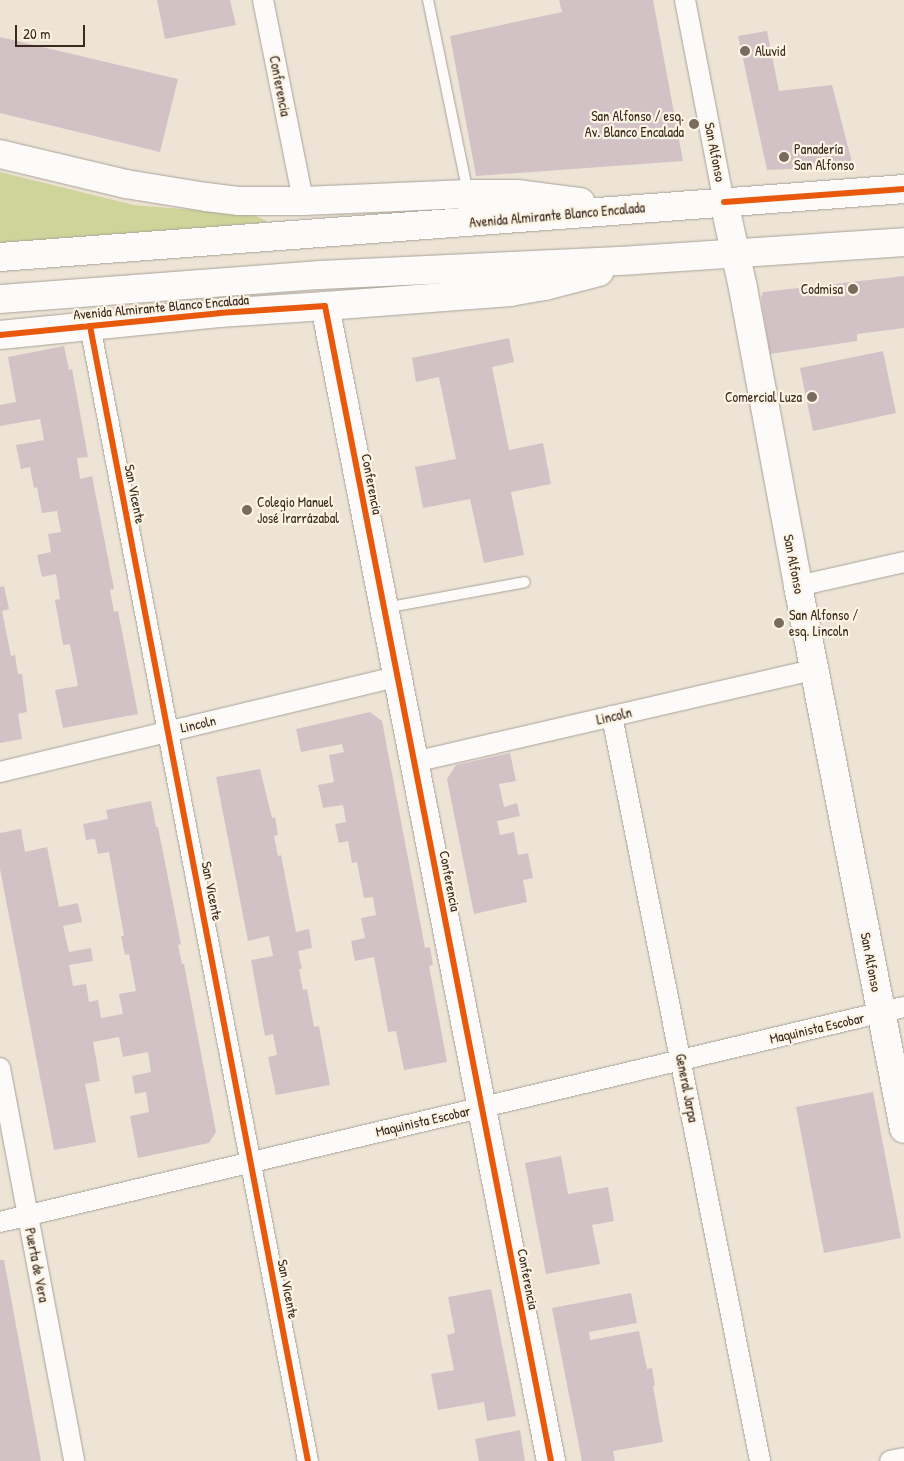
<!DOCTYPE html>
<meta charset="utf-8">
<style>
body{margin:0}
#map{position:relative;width:904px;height:1461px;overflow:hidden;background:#ede4d6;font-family:"Patrick Hand",sans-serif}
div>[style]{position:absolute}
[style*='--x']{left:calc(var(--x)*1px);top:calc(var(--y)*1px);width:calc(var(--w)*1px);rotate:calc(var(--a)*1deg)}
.green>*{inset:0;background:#cfd49b}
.building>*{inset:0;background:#d2c2c6}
.roads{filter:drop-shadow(0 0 1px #a9a298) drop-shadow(0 0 1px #a9a298)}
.lane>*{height:10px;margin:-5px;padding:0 5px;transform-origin:5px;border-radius:5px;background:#fcfbf9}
.street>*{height:20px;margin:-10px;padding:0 10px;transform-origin:10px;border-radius:10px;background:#fcfbf9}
.secondary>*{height:28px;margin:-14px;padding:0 14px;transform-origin:14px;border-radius:14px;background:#fcfbf9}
.primary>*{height:28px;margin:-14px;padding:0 14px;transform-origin:14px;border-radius:14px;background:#fcfbf9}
.cycleway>*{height:6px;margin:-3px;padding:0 3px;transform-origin:3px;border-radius:3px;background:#e8590c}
.dots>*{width:14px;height:14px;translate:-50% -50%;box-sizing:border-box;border:2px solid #fcf5e5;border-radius:50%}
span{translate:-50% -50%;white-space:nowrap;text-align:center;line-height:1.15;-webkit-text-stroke:4.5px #fcf5e5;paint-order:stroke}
.poi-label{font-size:14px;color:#3b2a1e}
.left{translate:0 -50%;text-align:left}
.right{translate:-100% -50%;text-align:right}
.street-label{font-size:14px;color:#3b2a1e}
.scale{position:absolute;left:15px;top:25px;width:70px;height:22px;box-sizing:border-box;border:2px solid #3b2a1e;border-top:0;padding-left:6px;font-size:15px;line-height:18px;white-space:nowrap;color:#3b2a1e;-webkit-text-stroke:4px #fcf5e5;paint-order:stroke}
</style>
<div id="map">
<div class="green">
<i style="clip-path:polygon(0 172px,134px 205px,254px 215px,268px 222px,0 246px)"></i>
</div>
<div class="building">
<i style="clip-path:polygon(157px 0,230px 0,236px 25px,165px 39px)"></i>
<i style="clip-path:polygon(559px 0,653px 0,683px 161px,476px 176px,450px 36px,562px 12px)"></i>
<i style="clip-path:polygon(767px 31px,779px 91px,832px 85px,853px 166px,767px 170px,738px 36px)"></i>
<i style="clip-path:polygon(0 37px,178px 79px,160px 152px,0 113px)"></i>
<i style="clip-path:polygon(904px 276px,904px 328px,857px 334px,857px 341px,770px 354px,761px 298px,763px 292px)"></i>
<i style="clip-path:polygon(509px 338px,514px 362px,492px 367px,509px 450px,543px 443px,551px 484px,511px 492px,524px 555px,484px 563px,470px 499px,423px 508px,415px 467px,456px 459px,439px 377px,416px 382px,412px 358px)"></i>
<i style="clip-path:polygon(64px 346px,69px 370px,72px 369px,88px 457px,77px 458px,80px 479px,92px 476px,114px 589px,110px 590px,114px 612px,118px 611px,138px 714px,63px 728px,55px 690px,78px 686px,70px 644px,63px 645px,55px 600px,60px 599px,56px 574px,42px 577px,37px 555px,51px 552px,48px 534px,61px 532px,57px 511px,42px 513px,37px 487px,34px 488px,30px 467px,21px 469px,16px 445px,44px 440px,40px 419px,0 426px,0 405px,16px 402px,8px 357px)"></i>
<i style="clip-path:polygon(883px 351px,896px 413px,813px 431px,800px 368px)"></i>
<i style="clip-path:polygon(4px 586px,9px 609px,2px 611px,11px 656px,15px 655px,18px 674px,22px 674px,27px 712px,18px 714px,22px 739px,0 743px,0 587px)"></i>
<i style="clip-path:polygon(370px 712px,382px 721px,425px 948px,430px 947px,433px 965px,429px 966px,447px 1062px,404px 1070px,396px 1031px,388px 1032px,374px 957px,355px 961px,351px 941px,365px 938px,361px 918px,376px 915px,373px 897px,364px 898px,357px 862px,352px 863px,348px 841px,339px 843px,335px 824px,346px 822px,343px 805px,323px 808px,318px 785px,334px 782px,329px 755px,344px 752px,342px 744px,301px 752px,296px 729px)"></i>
<i style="clip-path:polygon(510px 753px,516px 781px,499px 784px,504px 807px,517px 803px,520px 816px,497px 821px,500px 835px,514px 832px,518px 855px,528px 853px,533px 878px,523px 880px,527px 902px,474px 914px,447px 779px,456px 765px)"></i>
<i style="clip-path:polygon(260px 769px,272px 818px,275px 817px,278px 835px,274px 836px,278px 856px,281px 855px,296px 932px,309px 929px,312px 948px,298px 951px,302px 969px,299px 969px,303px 990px,307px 989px,314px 1027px,319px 1026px,330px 1085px,276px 1095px,268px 1057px,277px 1055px,273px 1034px,265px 1036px,251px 960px,273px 956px,269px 936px,248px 941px,216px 777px)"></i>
<i style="clip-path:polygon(151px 801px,156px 827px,158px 827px,181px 944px,178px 945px,182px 964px,184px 964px,216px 1132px,209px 1143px,138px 1158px,130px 1116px,149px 1112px,146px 1092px,135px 1094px,132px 1076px,151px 1072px,148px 1052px,123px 1057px,119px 1037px,93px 1042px,100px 1081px,85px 1084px,96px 1142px,54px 1150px,0 869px,0 833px,21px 829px,25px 852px,47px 847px,59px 907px,78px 903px,82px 922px,63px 926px,69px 952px,91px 948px,93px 961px,69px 965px,73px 986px,86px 984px,89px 1002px,98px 1000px,101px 1018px,123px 1014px,119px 994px,136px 991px,129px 954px,125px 955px,121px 936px,124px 936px,109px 852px,98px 854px,95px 839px,86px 840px,83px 824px,108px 819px,106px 810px)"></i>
<i style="clip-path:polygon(873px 1092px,901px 1238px,824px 1253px,796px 1107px)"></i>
<i style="clip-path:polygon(561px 1156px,568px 1194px,608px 1187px,614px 1221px,592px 1225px,600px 1264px,546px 1274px,525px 1163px)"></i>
<i style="clip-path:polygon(0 1260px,4px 1260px,41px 1461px,0 1461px)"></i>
<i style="clip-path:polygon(491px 1289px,516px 1416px,487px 1421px,484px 1402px,438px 1410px,431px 1374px,454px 1370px,447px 1335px,455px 1333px,448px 1297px)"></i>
<i style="clip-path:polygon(631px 1293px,637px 1323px,589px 1332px,590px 1340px,639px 1331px,647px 1369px,652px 1368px,655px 1386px,653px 1386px,663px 1442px,613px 1451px,615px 1461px,582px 1461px,552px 1308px)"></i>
<i style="clip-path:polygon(520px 1430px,525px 1461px,479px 1461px,475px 1439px)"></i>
</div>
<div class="roads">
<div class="lane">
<i style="--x:428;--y:0;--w:197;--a:78.3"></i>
<i style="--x:385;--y:608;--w:142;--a:-10.5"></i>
</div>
<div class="street">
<i style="--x:263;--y:0;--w:205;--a:78.7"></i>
<i style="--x:685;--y:0;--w:206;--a:79.1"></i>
<i style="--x:90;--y:326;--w:1156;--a:79.13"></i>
<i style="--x:798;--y:586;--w:109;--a:-12.8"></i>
<i style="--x:612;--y:716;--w:760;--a:78.76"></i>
<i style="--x:414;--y:762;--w:410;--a:-13"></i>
<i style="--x:0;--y:772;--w:408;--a:-13.5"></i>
<i style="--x:0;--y:1068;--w:400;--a:79.3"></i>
<i style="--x:0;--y:1222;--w:929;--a:-13.38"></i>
<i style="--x:890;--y:1461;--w:14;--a:-12"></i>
</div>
<div class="secondary">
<i style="--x:0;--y:154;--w:130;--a:13.4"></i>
<i style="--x:126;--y:184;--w:81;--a:9.2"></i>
<i style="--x:206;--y:197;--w:32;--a:7"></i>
<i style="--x:238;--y:201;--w:65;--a:0"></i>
<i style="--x:724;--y:202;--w:88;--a:77.5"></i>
<i style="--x:743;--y:288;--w:303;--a:79.5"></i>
<i style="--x:798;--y:586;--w:553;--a:78.95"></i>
<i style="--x:0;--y:335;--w:220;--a:-5.7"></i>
<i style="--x:219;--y:313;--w:106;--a:-3.8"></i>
<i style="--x:325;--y:306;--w:1177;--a:78.93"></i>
</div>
<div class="primary">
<i style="--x:303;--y:201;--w:165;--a:-2.4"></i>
<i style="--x:468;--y:194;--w:49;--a:0"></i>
<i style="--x:517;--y:194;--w:64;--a:7.2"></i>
<i style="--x:0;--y:257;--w:907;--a:-4.3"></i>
<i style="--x:0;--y:299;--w:321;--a:-4.3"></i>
<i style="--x:320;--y:275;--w:315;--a:-2.7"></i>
<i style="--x:635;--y:260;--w:270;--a:-3.8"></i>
<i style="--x:325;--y:306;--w:186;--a:-4.3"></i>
<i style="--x:510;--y:292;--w:36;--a:-10"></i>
<i style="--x:545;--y:286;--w:56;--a:-14.5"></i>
</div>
</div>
<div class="cycleway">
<i style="--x:724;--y:202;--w:180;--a:-4.1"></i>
<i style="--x:90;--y:326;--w:1156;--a:79.13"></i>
<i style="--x:0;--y:335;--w:220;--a:-5.7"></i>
<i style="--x:219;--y:313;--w:106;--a:-3.8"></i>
<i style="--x:325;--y:306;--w:1177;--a:78.93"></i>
</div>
<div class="dots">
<i style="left:745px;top:51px;background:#796b5e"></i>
<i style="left:694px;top:124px;background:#796b5e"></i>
<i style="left:784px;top:157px;background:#796b5e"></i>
<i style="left:853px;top:289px;background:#796b5e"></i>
<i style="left:812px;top:397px;background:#796b5e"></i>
<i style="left:247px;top:510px;background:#796b5e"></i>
<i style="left:779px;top:623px;background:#796b5e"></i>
</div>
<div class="poi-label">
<span class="left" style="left:755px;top:51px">Aluvid</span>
<span class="right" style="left:684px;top:124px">San Alfonso / esq.<br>Av. Blanco Encalada</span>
<span class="left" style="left:794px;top:157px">Panadería<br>San Alfonso</span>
<span class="right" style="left:843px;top:289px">Codmisa</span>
<span class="right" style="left:802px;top:397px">Comercial Luza</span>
<span class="left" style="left:257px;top:510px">Colegio Manuel<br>José Irarrázabal</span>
<span class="left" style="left:789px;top:623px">San Alfonso /<br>esq. Lincoln</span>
</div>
<div class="street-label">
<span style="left:280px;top:86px;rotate:79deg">Conferencia</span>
<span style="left:715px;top:152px;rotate:79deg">San Alfonso</span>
<span style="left:557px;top:215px;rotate:-5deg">Avenida Almirante Blanco Encalada</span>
<span style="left:161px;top:307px;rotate:-5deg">Avenida Almirante Blanco Encalada</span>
<span style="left:372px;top:484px;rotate:79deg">Conferencia</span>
<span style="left:135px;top:494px;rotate:79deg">San Vicente</span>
<span style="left:794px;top:564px;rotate:79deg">San Alfonso</span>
<span style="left:614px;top:716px;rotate:-13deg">Lincoln</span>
<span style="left:198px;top:724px;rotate:-13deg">Lincoln</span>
<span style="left:450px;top:881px;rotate:79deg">Conferencia</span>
<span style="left:212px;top:891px;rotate:79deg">San Vicente</span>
<span style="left:871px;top:962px;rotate:79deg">San Alfonso</span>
<span style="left:817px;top:1028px;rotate:-13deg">Maquinista Escobar</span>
<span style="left:687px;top:1088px;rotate:79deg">General Jarpa</span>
<span style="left:423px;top:1121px;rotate:-13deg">Maquinista Escobar</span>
<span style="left:37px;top:1265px;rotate:79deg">Puerta de Vera</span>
<span style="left:528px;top:1279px;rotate:79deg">Conferencia</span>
<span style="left:288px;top:1289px;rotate:79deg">San Vicente</span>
</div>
<div class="scale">20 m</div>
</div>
